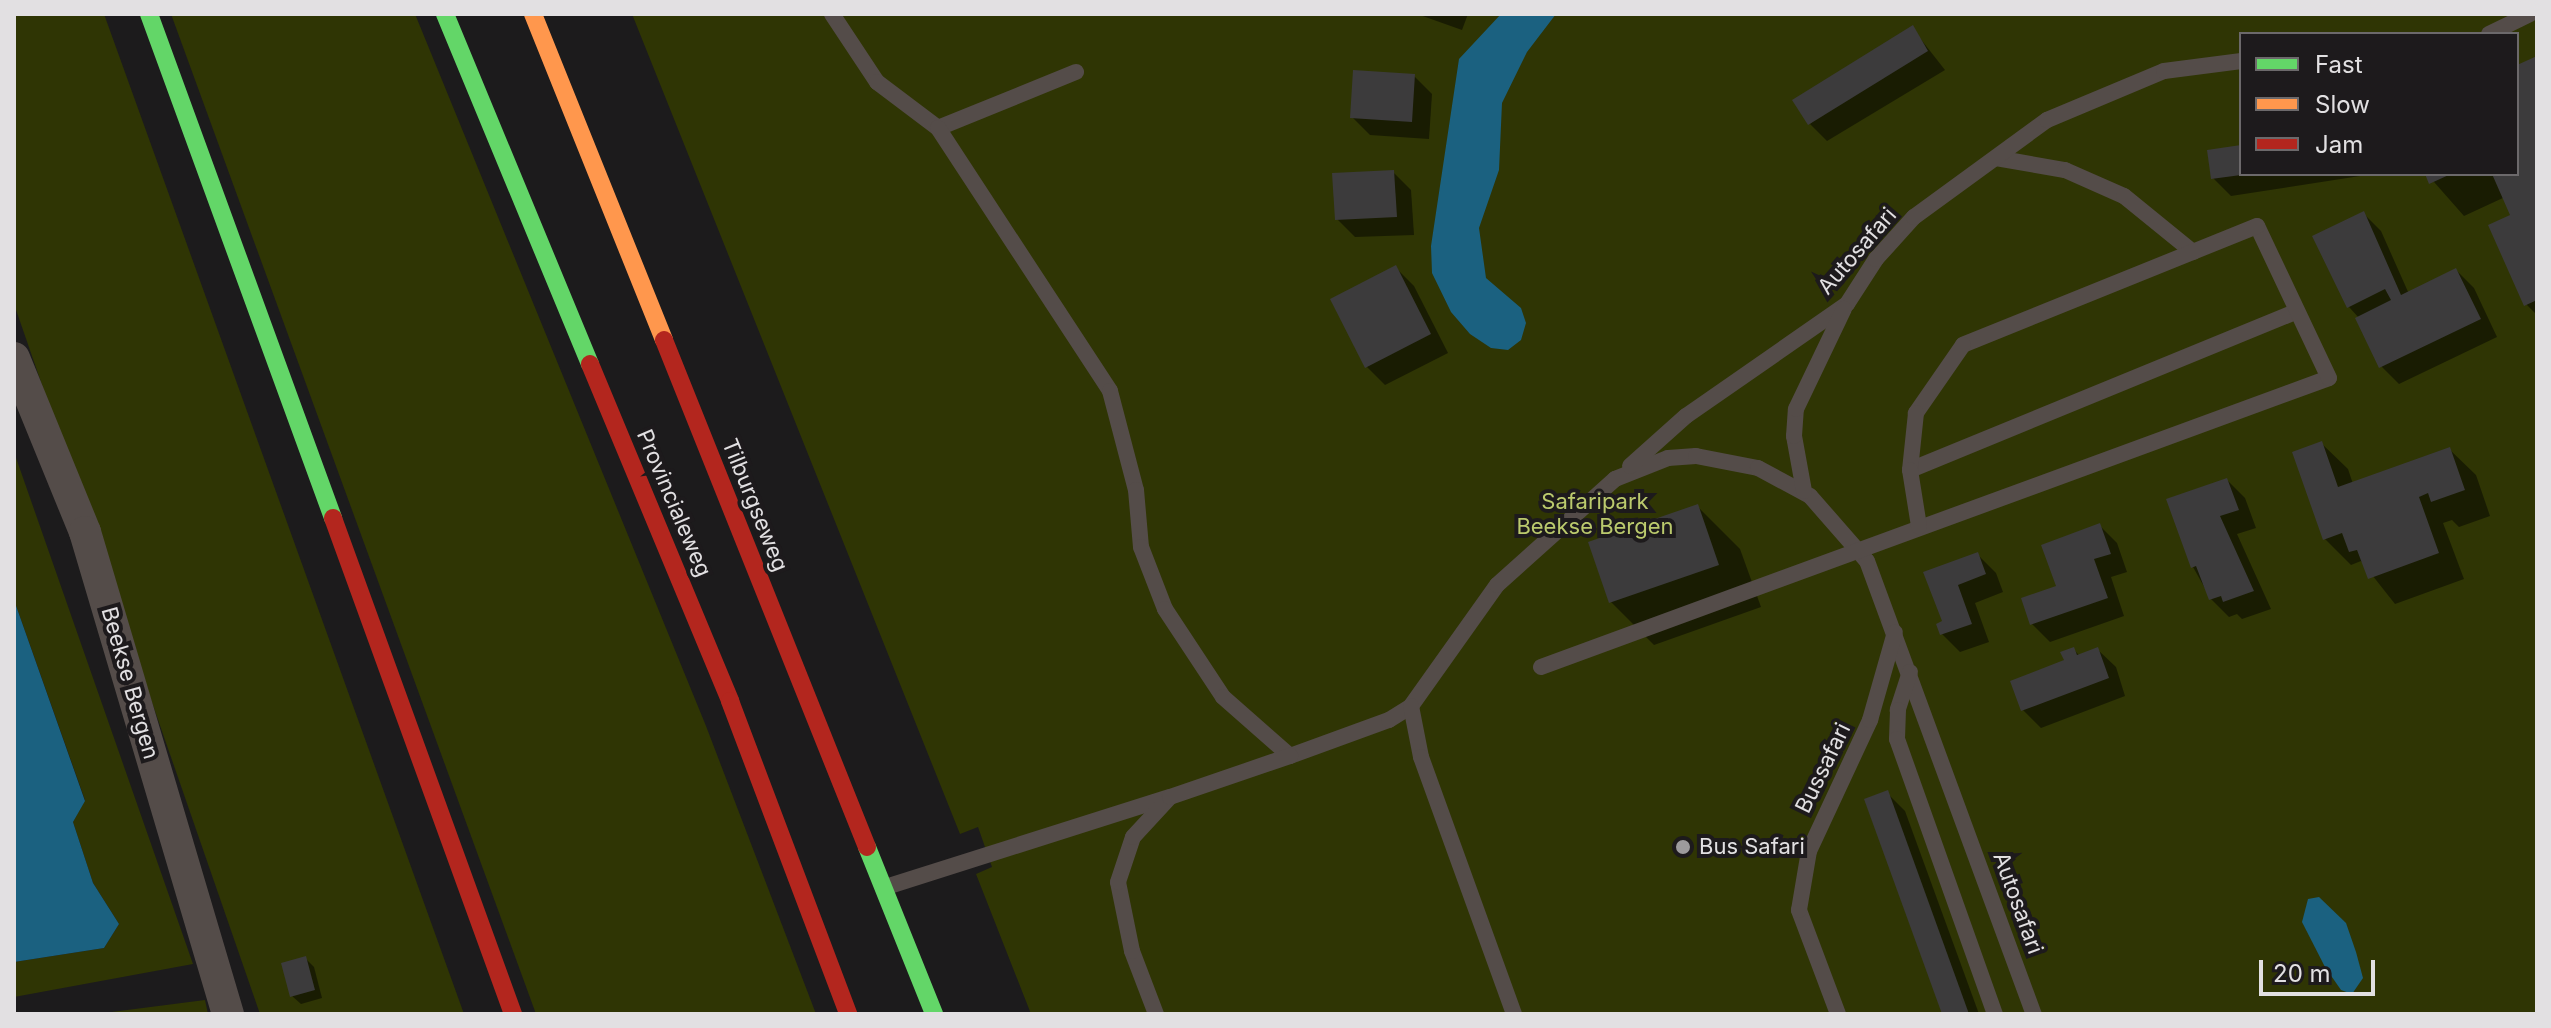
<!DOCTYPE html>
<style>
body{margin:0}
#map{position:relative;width:2551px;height:1028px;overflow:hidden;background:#1c1b1c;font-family:Inter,sans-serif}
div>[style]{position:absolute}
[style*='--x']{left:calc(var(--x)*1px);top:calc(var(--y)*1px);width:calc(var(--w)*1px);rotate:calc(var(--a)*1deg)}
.green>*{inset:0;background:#2f3504}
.water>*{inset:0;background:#1b6180}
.shadow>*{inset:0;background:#0007}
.building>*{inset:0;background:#3c3b3c}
.lane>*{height:16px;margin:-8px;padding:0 8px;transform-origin:8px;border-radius:8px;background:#544c49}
.street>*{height:32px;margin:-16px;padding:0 16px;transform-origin:16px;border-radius:16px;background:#544c49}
.fast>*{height:18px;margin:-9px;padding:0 9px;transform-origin:9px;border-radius:9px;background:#63d668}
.slow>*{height:18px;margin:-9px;padding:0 9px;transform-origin:9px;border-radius:9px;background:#ff974d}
.jam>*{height:18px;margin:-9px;padding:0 9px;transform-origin:9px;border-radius:9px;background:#b3261e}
.dots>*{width:22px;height:22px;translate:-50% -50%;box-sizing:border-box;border:4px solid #1d1a1c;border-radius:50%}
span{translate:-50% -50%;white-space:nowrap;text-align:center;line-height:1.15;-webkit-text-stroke:8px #1d1a1c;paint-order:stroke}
.street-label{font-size:22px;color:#e2e0e2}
.park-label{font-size:22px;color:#bbca6d}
.poi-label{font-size:22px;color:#e2e0e2}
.left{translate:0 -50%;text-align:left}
.frame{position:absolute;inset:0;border:16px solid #e2e0e2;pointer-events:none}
.legend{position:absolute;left:2239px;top:32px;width:280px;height:144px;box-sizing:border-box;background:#1d1a1c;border:2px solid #6c696b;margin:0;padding:10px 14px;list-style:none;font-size:24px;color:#e2e0e2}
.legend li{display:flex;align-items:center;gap:16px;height:40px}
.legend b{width:40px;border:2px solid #6c696b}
.scale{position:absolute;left:2259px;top:960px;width:116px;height:36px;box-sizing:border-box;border:4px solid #e2e0e2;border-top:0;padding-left:10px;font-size:24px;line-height:28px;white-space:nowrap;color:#e2e0e2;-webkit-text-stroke:6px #1d1a1c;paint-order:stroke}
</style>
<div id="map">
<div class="green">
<i style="clip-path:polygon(14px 14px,104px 14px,464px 1014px,260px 1014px,14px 304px)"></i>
<i style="clip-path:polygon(171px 14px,415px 14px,706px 726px,816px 1014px,536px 1014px)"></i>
<i style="clip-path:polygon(evenodd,632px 14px,2537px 14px,2537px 1014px,1031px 1014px,976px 874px,992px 867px,978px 827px,960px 834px,632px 14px,2241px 34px,2517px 34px,2517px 174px,2241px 174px,2241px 34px)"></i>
<i style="clip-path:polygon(14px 452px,193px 964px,14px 997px,14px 962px,104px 948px,119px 924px,93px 883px,73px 822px,85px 800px,14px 600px)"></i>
<i style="clip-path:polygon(205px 1000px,208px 1014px,95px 1014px,96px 1014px)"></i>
</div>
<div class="water">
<i style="clip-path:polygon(1501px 14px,1556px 14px,1527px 52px,1502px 103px,1499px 170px,1479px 228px,1486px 278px,1521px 308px,1526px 323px,1521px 340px,1508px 350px,1491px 348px,1470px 334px,1451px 312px,1432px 273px,1431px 246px,1459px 59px)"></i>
<i style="clip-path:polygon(14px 600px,85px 801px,73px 822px,93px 883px,119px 924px,104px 948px,14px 962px)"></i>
<i style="clip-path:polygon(2319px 897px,2346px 923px,2356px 952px,2363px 978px,2352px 994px,2341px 990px,2325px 967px,2302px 922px,2308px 899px)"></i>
</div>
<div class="shadow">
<i style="clip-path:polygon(1417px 14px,1468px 14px,1462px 30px)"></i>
<i style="clip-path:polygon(1912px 28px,1945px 70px,1827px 141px,1810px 124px)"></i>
<i style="clip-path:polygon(2537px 58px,2537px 315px,2526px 304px,2513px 216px,2505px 197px,2464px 216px,2427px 174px,2517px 174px,2517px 67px)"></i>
<i style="clip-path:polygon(1414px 76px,1432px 94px,1429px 139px,1370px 135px,1352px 117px)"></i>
<i style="clip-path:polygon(2241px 147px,2241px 174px,2373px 174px,2231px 196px,2213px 178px)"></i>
<i style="clip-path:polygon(1393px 172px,1411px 190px,1414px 235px,1355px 237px,1337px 219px)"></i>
<i style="clip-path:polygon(2363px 213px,2381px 231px,2409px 294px,2456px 270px,2474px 288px,2497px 337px,2399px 384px,2381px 366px,2359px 318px,2349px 307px)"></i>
<i style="clip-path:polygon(1396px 268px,1414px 286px,1448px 353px,1385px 385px,1367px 367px)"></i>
<i style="clip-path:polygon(2321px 443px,2348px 469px,2353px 484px,2449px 449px,2476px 475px,2490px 516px,2459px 527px,2452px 520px,2443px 523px,2464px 579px,2395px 604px,2361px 561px,2351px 565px,2325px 539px)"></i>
<i style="clip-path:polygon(2227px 480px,2245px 498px,2256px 528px,2237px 534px,2271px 609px,2242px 619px,2237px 614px,2229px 617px,2211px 599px,2193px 567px)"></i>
<i style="clip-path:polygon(1697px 506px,1740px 549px,1761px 607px,1654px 645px,1611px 602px,1590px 544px)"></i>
<i style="clip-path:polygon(2099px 525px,2117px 543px,2127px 572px,2111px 577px,2124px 616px,2050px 642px,2032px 624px)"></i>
<i style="clip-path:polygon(1978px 555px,1996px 573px,2003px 592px,1975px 603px,1989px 642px,1960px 652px,1942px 634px,1944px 623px,1926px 573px)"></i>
<i style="clip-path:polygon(2073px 649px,2080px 656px,2098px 650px,2116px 667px,2125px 696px,2041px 728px,2023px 710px)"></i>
<i style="clip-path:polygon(1887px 793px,1905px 811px,1979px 1014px,1944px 1014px)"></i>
<i style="clip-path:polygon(305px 958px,314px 967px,322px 998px,301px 1004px,292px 996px)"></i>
</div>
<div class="building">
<i style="clip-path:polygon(1913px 25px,1928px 51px,1808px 125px,1792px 100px)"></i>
<i style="clip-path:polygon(2537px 56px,2537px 300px,2524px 306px,2488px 225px,2510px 215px,2492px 174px,2517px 174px,2517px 65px)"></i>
<i style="clip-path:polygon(1353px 70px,1415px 74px,1412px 122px,1350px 118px)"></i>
<i style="clip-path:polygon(2241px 145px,2241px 175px,2211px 179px,2207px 150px)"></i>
<i style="clip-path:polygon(1394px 170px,1397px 217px,1335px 220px,1332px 173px)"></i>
<i style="clip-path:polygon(2425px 174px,2451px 174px,2429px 184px)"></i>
<i style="clip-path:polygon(2364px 211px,2401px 295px,2456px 268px,2481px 319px,2379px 368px,2355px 318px,2391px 300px,2385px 289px,2347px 308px,2312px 236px)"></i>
<i style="clip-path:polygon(1396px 265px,1431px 334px,1365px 368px,1330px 299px)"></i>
<i style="clip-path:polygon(2322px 441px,2338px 487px,2450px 447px,2465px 490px,2431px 502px,2428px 493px,2419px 497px,2439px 553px,2368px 579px,2357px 550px,2349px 552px,2342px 533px,2323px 540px,2292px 452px)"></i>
<i style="clip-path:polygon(2227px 478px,2239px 510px,2220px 516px,2254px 591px,2223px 602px,2221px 596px,2209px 600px,2196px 566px,2191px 568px,2166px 499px)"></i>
<i style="clip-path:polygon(1698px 504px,1719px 565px,1609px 603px,1588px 542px)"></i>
<i style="clip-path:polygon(2100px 523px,2111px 554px,2094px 559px,2108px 598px,2030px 625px,2021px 598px,2056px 586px,2041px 545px)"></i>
<i style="clip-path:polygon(1978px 552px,1986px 574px,1958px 585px,1972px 624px,1940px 635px,1936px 624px,1942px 621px,1923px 572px)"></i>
<i style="clip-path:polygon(2074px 647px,2077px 655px,2098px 647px,2109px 678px,2021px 711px,2010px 681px,2064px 660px,2060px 652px)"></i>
<i style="clip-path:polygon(1888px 790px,1969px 1014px,1942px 1014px,1864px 799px)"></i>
<i style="clip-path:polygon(306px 956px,315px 990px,290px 997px,281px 963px)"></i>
</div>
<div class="lane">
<i style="--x:832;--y:14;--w:82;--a:56.5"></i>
<i style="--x:877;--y:82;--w:76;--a:37"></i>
<i style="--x:938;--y:128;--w:149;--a:-22.1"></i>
<i style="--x:2489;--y:34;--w:46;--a:-26"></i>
<i style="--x:938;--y:128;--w:314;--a:56.8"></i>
<i style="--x:1110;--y:391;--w:102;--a:75.3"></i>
<i style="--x:1136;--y:490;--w:57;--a:85"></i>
<i style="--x:1141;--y:547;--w:66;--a:68.8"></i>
<i style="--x:1165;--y:609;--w:105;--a:56.6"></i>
<i style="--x:1223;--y:697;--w:89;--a:41.4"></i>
<i style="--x:1290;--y:756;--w:105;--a:-20"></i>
<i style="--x:1389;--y:720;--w:26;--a:-32"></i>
<i style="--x:1411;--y:706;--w:148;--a:-54.6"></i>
<i style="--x:1497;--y:585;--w:159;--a:-41.9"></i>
<i style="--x:1615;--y:479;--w:57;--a:-21.6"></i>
<i style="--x:1668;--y:458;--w:28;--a:-4"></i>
<i style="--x:1696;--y:456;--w:63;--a:11"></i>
<i style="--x:1758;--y:468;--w:59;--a:28.3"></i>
<i style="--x:1810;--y:496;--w:86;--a:48.8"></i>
<i style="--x:1867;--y:561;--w:483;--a:69.8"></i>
<i style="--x:1996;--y:158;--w:70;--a:9.9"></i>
<i style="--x:2065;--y:170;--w:64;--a:23.8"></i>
<i style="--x:2124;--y:196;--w:89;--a:39.1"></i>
<i style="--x:1630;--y:466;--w:75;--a:-41.8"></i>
<i style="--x:1686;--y:416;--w:196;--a:-34.8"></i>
<i style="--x:1847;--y:304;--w:54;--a:-57.2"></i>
<i style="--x:1876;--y:259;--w:57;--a:-47.9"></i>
<i style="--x:1914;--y:217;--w:165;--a:-36.1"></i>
<i style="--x:2047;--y:120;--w:127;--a:-22.7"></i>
<i style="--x:2164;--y:71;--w:78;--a:-7.4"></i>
<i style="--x:1910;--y:470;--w:418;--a:-22.3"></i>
<i style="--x:1804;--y:491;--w:56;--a:-100.3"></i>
<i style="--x:1794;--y:436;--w:27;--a:-86"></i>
<i style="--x:1796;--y:409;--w:111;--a:-64.4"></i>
<i style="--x:1541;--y:667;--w:839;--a:-20.14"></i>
<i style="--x:2329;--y:378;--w:168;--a:-115.3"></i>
<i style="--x:2257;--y:226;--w:317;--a:158"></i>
<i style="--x:1963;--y:345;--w:83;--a:124.7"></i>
<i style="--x:1916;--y:413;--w:57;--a:96"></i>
<i style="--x:1910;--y:470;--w:57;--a:80.9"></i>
<i style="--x:1910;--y:672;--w:40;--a:108"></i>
<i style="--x:1898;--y:710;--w:29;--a:92"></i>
<i style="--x:1897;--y:739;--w:292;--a:70.4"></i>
<i style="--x:1411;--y:706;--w:52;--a:78.9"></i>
<i style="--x:1421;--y:757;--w:273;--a:70.1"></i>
<i style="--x:886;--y:887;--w:297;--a:-17.6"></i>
<i style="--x:1156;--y:1014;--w:67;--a:-110.9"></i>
<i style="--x:1132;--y:951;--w:70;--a:-101.5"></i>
<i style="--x:1118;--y:882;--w:47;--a:-71.6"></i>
<i style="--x:1133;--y:837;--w:54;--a:-47.2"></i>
<i style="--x:1170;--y:797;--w:127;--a:-18.9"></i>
<i style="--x:1838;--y:1014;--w:111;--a:-110.6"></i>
<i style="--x:1799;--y:910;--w:60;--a:-80.4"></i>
<i style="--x:1809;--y:851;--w:145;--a:-65"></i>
<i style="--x:1870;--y:720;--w:91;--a:-74.1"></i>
</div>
<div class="street">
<i style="--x:14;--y:358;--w:188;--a:67.8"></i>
<i style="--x:85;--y:532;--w:503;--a:73.48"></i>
</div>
<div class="fast">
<i style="--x:149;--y:14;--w:537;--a:69.94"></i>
<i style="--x:445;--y:14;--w:379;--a:67.5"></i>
<i style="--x:867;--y:847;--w:180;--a:68.1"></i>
</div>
<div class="slow">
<i style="--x:533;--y:14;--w:351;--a:68.1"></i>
</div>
<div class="jam">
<i style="--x:664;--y:340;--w:546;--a:68.18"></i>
<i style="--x:590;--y:364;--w:365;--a:67.4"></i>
<i style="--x:730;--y:701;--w:335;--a:69.3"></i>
<i style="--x:333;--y:518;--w:528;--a:70.05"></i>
</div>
<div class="dots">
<i style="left:1683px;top:847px;background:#9d9b9d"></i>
</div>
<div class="street-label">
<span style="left:1857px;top:251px;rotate:-49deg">Autosafari</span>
<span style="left:674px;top:503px;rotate:67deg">Provincialeweg</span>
<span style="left:755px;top:505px;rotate:68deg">Tilburgseweg</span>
<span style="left:130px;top:683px;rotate:74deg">Beekse Bergen</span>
<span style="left:1823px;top:768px;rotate:-64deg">Bussafari</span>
<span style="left:2018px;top:903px;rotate:70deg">Autosafari</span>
</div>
<div class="park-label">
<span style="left:1595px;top:514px">Safaripark<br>Beekse Bergen</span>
</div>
<div class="poi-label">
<span class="left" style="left:1699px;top:847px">Bus Safari</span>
</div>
<div class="frame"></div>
<ul class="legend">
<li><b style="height:10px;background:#63d668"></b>Fast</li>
<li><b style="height:10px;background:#ff974d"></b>Slow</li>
<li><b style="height:10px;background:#b3261e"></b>Jam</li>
</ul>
<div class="scale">20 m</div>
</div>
